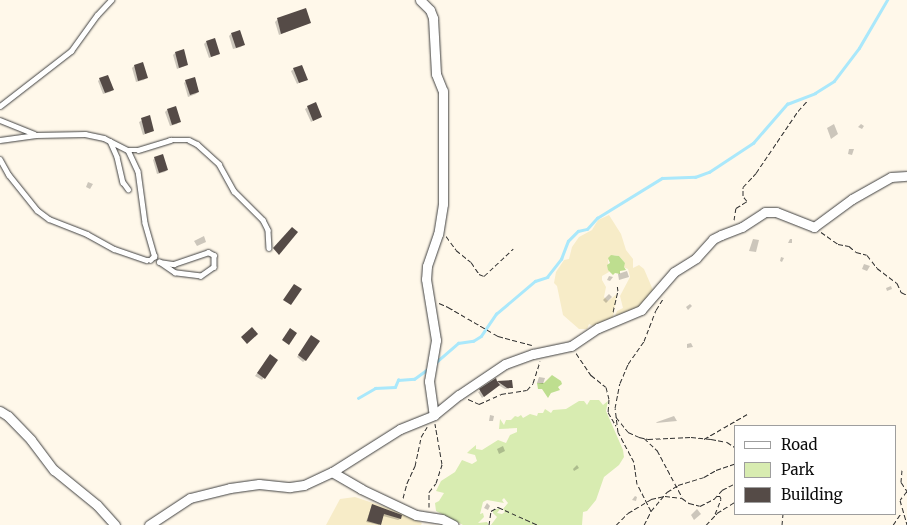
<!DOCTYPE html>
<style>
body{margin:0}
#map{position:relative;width:907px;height:525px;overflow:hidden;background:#fff8ea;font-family:Merriweather,serif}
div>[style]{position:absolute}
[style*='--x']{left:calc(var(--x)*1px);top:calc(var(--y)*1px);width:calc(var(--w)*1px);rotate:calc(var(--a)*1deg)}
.farmland>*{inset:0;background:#f7ecc8}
.green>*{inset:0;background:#d8ecb1}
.forest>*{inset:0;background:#bede8f}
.shadow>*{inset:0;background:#0003}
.stream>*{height:2.5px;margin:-1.25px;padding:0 1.25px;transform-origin:1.25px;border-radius:1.25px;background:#aae8fb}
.building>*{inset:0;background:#554b47}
.path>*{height:1px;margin-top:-0.5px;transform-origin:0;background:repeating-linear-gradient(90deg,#2e2e2e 0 5px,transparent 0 7.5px)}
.roads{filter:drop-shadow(0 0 1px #3f3f3f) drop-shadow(0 0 1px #3f3f3f)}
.service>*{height:4.5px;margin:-2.25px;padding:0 2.25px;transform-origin:2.25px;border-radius:2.25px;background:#fff}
.minor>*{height:9px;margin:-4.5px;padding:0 4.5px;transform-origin:4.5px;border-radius:4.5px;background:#fff}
span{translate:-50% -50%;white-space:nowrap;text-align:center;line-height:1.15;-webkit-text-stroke:5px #fff;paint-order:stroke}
.legend{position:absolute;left:734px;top:425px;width:162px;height:90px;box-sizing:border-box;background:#fff;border:1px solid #9e9e9e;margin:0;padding:6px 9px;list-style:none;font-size:15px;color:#0c0c0c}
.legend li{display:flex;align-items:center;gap:10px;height:25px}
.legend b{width:25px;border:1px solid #9e9e9e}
</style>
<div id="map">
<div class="farmland">
<i style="clip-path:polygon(609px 215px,621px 234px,626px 250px,633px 259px,633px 268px,639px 265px,644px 269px,653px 290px,639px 307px,615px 316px,617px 311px,623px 308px,620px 296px,630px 277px,628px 269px,623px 267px,625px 263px,619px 256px,614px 255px,608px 260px,609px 272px,602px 276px,602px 280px,606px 287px,604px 297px,608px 301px,617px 294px,613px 317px,593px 326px,589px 324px,587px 329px,579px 329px,563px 315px,557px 286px,554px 283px,556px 272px,564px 260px,569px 259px,572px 247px,579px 237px,592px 230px,598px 220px)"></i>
<i style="clip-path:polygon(355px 497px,403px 513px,422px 523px,421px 525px,326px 525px,340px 499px)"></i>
</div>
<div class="green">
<i style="clip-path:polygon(590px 400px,599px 400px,603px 405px,608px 401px,606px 411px,623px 450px,624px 457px,619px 465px,604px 477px,596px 500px,587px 511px,583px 512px,582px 525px,491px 525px,497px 517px,493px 513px,493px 510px,501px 508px,497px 513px,502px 514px,505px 512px,503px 509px,508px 503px,504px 498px,502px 500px,504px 503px,487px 500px,483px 502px,480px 514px,483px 513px,484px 517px,478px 523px,487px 522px,489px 525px,463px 525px,436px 511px,435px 503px,439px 501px,444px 493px,436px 491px,441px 481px,455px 472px,462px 460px,472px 464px,477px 461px,475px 455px,467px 453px,470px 450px,476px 445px,476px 449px,482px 450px,498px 440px,506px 443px,510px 435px,517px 432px,517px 428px,499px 429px,500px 419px,504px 425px,506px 420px,511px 420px,515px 416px,518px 417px,521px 415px,523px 418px,530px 414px,537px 416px,538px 413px,543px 413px,545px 409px,551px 413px,553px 410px,566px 409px,579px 401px,584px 401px,587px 405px)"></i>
</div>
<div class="forest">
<i style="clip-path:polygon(611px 255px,619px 256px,625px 263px,624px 267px,626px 270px,620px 271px,620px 274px,615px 273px,613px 275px,608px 270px,607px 265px,610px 263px,608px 258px)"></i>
<i style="clip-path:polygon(552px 375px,561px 381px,562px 384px,558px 387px,560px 390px,551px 393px,548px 398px,542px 389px,538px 389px,537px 383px,544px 383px)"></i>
</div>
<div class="shadow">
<i style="clip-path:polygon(277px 20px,309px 23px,279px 35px,275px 22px)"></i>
<i style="clip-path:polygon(231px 34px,243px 45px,241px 47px,233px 49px,229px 36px)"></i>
<i style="clip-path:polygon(206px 42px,218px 53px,216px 55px,209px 58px,204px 44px)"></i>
<i style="clip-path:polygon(175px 53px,187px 64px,185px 66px,177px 69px,173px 55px)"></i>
<i style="clip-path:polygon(134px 66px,146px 78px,144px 80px,136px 82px,132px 68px)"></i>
<i style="clip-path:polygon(294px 69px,306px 79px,297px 84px,291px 71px)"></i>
<i style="clip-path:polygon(100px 79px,113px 90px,110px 92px,103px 94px,98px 81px)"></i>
<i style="clip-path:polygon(186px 81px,198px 92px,196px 94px,188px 97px,184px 83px)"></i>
<i style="clip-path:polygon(308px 107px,320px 117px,311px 122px,305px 109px)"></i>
<i style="clip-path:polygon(167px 110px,179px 121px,177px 124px,170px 126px,165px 112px)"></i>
<i style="clip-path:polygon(149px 117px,153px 131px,143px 135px,139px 122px)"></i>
<i style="clip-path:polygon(834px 124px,838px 134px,831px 139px,827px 128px)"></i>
<i style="clip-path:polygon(861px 124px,864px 126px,862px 129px,858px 127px)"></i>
<i style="clip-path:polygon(849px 149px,854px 149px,852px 155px,848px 154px)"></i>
<i style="clip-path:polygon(155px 158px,167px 170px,165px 172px,157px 174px,153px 160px)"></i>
<i style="clip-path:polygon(88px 182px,93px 184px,90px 189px,86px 187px)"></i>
<i style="clip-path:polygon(204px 236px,206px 242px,197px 246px,194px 241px)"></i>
<i style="clip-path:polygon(753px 239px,759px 240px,756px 252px,749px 251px)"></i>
<i style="clip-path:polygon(792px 239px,792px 243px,788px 243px,790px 239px)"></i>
<i style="clip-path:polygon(781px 257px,784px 258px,782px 262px,780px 261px)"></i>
<i style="clip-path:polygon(864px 264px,870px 266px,867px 271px,862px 269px)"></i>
<i style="clip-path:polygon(627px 271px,629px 277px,619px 280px,618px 274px)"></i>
<i style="clip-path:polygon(609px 276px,613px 277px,610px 281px,607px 280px)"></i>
<i style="clip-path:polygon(891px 286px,892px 289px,887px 291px,886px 288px)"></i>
<i style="clip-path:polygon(609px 294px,612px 297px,606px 303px,603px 300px)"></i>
<i style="clip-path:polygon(690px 304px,692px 306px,688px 310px,686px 307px)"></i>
<i style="clip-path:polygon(309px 339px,306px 360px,303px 362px,297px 357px)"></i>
<i style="clip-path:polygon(691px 343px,693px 347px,687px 348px,687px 344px)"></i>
<i style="clip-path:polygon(268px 358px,277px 360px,262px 380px,255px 376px)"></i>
<i style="clip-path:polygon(539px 377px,545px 378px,543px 384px,537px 383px)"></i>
<i style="clip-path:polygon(511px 381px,509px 389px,505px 389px,498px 385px,482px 398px,478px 392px,497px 382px)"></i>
<i style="clip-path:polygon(490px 415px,494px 416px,493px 421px,489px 421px)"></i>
<i style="clip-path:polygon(674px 416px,677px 421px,656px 423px,657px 422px)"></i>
<i style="clip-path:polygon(503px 446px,505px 451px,499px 454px,497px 449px)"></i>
<i style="clip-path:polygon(577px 465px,579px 468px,574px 471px,573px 469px)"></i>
<i style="clip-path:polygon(635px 496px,637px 497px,636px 501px,632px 500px)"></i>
<i style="clip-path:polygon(487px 503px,490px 506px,488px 510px,484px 508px)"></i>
<i style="clip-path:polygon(372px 505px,401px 516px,400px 519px,398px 520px,383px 516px,379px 525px,366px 522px)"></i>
<i style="clip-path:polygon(697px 509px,701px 514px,694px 520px,691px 515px)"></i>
</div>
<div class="stream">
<i style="--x:434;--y:364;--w:32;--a:-41"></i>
<i style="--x:458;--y:343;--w:15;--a:-8"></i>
<i style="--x:473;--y:341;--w:9;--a:-32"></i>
<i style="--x:481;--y:336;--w:27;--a:-56"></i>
<i style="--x:496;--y:314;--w:51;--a:-40.2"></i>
<i style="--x:535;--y:281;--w:13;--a:-18"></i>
<i style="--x:547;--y:277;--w:23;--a:-52"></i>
<i style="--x:561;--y:259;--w:19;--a:-69"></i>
<i style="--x:568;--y:241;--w:14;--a:-45"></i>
<i style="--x:578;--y:231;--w:9;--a:-13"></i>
<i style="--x:587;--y:229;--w:15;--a:-48"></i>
<i style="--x:597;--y:218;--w:76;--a:-31.6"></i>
<i style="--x:662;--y:178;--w:33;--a:-2"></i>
<i style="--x:695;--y:177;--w:15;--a:-20"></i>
<i style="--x:709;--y:172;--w:53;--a:-33.4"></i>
<i style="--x:753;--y:143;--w:52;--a:-48.9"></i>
<i style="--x:787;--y:104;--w:30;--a:-21"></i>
<i style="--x:815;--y:93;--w:22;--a:-32"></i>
<i style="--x:834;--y:81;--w:41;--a:-52.9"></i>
<i style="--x:859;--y:48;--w:56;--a:-59.7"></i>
<i style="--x:358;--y:398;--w:20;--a:-30"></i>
<i style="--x:375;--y:388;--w:20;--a:-3"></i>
<i style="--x:395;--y:387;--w:8;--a:-67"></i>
<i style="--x:398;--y:380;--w:16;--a:-4"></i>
<i style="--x:414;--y:379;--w:17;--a:-36"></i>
</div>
<div class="building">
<i style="clip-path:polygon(306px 8px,311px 23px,281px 34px,277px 18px)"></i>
<i style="clip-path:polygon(240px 30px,245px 45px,236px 48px,231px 33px)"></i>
<i style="clip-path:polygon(215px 38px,220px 54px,211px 57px,206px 41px)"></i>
<i style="clip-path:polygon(184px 49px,188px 65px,179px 68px,175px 52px)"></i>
<i style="clip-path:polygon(143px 62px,148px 78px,138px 81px,134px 65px)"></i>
<i style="clip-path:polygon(302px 65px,308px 80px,299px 83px,293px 68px)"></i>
<i style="clip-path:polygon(108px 75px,114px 90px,105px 93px,99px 78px)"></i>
<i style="clip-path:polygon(195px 77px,199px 92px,190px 95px,185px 80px)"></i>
<i style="clip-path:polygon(316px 102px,322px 117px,313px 121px,307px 106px)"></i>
<i style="clip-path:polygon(176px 106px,181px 122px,172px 125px,167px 109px)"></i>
<i style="clip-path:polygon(150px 115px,154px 131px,145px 134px,141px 118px)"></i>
<i style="clip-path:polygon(163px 154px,168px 170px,159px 173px,154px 157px)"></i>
<i style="clip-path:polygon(292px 227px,298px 232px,279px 255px,273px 248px)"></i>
<i style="clip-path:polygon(294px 284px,302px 289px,291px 305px,283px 300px)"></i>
<i style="clip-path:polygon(252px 327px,258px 334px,247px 344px,241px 337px)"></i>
<i style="clip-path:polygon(290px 328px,297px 333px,289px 345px,282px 340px)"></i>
<i style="clip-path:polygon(311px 335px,320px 341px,306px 361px,298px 355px)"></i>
<i style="clip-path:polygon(270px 354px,278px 360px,265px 379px,257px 373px)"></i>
<i style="clip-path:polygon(496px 378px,497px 381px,512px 380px,513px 388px,507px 388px,497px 381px,500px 385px,484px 397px,479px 389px)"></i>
<i style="clip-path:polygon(372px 504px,402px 515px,401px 519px,384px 514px,381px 525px,367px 521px)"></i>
</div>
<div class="path">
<i style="--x:734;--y:220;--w:12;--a:-81"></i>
<i style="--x:736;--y:208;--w:13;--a:-32"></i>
<i style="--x:747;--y:201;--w:6;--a:-129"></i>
<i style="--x:743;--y:196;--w:9;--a:-90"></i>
<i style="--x:743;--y:187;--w:19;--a:-47"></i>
<i style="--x:756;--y:173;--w:75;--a:-55.9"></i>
<i style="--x:798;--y:111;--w:13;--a:-48"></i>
<i style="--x:821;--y:232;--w:21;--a:35"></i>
<i style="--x:838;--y:244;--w:11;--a:10"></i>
<i style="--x:849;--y:246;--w:9;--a:41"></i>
<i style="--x:856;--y:252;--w:11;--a:15"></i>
<i style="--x:867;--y:255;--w:16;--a:52"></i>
<i style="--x:877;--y:268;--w:25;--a:37"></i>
<i style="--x:897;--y:283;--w:10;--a:66"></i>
<i style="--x:901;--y:292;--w:7;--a:27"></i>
<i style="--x:446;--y:236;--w:17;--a:54"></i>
<i style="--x:456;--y:250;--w:19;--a:39"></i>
<i style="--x:471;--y:262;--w:14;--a:56"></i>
<i style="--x:479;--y:274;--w:5;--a:22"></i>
<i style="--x:484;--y:276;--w:40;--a:-43"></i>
<i style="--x:439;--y:303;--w:10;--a:24"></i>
<i style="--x:448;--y:307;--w:58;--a:30.1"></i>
<i style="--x:498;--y:336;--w:35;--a:15"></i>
<i style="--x:613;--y:312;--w:22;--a:-77"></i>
<i style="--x:618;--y:291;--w:7;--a:-98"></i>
<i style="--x:576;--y:353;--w:27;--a:56"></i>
<i style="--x:591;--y:375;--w:19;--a:39"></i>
<i style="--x:606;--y:387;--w:12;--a:76"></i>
<i style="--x:609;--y:399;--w:13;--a:94"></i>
<i style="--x:608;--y:412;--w:16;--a:60"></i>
<i style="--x:468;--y:399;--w:12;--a:24"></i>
<i style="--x:479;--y:404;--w:24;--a:-24"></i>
<i style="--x:501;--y:394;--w:26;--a:-9"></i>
<i style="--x:527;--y:390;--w:9;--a:-49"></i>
<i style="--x:533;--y:383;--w:23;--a:-72"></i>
<i style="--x:616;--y:417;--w:19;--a:51"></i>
<i style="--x:628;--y:432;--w:12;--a:24"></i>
<i style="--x:639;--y:437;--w:9;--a:13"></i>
<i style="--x:648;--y:439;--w:43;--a:-2.7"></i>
<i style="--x:691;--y:437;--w:20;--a:6"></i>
<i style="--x:711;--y:439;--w:16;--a:11"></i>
<i style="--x:727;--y:442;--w:11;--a:34"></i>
<i style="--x:644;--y:438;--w:18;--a:43"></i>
<i style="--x:657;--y:450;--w:53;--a:62"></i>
<i style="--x:704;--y:439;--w:52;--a:-30"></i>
<i style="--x:902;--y:470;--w:12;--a:95"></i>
<i style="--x:901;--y:482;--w:11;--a:56"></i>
<i style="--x:907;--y:491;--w:11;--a:128"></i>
<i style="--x:900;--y:500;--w:26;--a:74"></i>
<i style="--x:403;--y:498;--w:16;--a:-75"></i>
<i style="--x:407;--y:483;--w:19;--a:-65"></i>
<i style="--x:415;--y:466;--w:30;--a:-78"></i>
<i style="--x:421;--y:437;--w:12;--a:-59"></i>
<i style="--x:429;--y:507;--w:15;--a:-90"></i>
<i style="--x:429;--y:492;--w:11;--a:-52"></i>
<i style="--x:436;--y:483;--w:20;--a:-72"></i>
<i style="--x:442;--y:464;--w:41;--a:-99.9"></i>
<i style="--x:651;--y:511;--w:30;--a:-117"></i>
<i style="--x:637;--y:484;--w:22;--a:-98"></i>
<i style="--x:634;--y:462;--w:34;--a:-118"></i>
<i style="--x:618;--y:432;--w:24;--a:-97"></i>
<i style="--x:615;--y:408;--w:25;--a:-79"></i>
<i style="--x:620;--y:383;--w:21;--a:-67"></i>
<i style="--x:628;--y:364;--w:28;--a:-55"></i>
<i style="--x:644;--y:341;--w:33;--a:-69"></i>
<i style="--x:656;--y:310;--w:15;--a:-58"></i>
<i style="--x:715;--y:514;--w:16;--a:-68"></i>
<i style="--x:721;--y:499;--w:3;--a:-108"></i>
<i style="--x:720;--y:496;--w:3;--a:180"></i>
<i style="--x:489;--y:525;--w:14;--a:-82"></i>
<i style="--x:491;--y:511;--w:8;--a:-30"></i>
<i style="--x:498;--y:507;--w:44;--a:24.2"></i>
<i style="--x:616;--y:525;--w:17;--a:-45"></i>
<i style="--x:628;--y:513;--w:27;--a:-31"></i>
<i style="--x:651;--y:499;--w:14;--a:-12"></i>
<i style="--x:665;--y:496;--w:17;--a:7"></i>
<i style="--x:682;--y:498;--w:9;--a:36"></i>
<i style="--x:689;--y:503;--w:11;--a:15"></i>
<i style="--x:700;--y:506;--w:16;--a:-27"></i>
<i style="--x:714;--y:499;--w:12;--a:-48"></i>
<i style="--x:722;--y:490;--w:13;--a:-27"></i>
<i style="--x:644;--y:525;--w:16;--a:-63"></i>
<i style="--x:651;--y:511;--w:25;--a:-50"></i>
<i style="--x:667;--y:492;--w:13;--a:-32"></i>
<i style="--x:678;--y:485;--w:27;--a:-17"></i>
<i style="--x:704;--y:477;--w:14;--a:-30"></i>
<i style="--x:716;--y:470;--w:21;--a:-19"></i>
<i style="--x:706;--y:525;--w:16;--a:-47"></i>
<i style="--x:717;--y:513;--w:22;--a:-32"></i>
<i style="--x:782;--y:525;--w:11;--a:-85"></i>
<i style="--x:893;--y:525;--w:14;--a:-56"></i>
</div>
<div class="roads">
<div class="service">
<i style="--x:0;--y:106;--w:90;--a:-37.8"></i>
<i style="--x:71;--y:51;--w:44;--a:-54.2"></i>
<i style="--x:97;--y:15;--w:21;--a:-47"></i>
<i style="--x:0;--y:120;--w:37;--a:22"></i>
<i style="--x:0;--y:140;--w:36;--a:-8"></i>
<i style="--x:36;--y:135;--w:49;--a:-1.2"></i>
<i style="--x:85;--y:134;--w:19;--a:12"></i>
<i style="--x:104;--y:138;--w:27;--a:27"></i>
<i style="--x:128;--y:150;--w:10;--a:0"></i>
<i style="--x:138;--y:150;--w:34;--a:-17"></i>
<i style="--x:170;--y:140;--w:19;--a:0"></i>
<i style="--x:189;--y:140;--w:9;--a:27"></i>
<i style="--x:197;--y:144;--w:30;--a:42"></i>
<i style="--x:219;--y:164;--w:31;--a:61"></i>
<i style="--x:234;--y:191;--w:41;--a:45"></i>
<i style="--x:263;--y:220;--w:11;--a:63"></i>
<i style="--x:268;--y:230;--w:18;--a:87"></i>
<i style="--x:110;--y:141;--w:17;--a:66"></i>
<i style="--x:117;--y:157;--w:26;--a:77"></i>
<i style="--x:123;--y:182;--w:9;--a:54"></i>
<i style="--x:128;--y:150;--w:23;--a:65"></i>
<i style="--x:138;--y:171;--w:52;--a:82.3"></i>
<i style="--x:145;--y:223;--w:35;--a:74"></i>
<i style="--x:0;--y:159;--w:18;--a:61"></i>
<i style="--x:9;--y:175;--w:45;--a:51.3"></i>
<i style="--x:37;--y:210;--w:15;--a:37"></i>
<i style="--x:49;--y:219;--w:41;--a:21.5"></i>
<i style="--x:87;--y:234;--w:31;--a:29"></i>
<i style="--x:114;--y:249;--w:34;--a:19"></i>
<i style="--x:146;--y:260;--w:4;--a:0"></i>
<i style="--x:150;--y:260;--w:6;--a:-45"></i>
<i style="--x:208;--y:252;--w:7;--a:27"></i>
<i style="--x:214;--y:255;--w:12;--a:90"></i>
<i style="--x:214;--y:267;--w:16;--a:145"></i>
<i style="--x:201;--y:276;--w:26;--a:-173"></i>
<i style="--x:175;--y:273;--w:19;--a:-145"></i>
<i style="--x:159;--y:262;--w:15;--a:8"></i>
<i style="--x:174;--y:264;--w:36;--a:-19"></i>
</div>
<div class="minor">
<i style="--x:420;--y:0;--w:14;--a:45"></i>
<i style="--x:430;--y:10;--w:9;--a:69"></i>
<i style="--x:433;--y:18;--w:56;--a:86.9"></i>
<i style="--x:436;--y:74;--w:18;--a:68"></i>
<i style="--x:443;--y:91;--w:113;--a:90"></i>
<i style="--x:443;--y:204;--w:30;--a:99"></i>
<i style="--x:438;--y:234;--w:34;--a:109"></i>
<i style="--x:427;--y:266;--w:13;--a:94"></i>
<i style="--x:426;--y:279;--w:62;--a:80.7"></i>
<i style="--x:436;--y:340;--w:42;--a:99.7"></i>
<i style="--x:429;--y:381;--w:34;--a:82"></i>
<i style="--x:0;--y:411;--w:9;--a:32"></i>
<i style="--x:8;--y:416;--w:33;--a:46"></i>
<i style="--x:31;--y:440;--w:38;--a:53"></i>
<i style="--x:54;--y:470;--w:55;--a:39.1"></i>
<i style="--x:97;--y:505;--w:27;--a:48"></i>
<i style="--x:332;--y:472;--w:34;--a:30"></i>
<i style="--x:361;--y:489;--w:61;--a:25.3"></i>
<i style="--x:416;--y:515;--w:26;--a:9"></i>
<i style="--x:442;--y:519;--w:13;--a:27"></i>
<i style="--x:149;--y:525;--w:49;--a:-33.4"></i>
<i style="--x:190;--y:498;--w:41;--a:-14"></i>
<i style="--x:230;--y:488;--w:29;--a:-8"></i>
<i style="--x:259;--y:484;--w:31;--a:6"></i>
<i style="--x:290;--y:487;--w:14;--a:-8"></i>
<i style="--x:304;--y:485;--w:31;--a:-25"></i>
<i style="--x:332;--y:472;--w:80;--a:-32.3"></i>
<i style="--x:400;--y:429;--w:37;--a:-22"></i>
<i style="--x:434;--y:415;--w:32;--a:-39"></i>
<i style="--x:459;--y:395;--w:55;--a:-34"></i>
<i style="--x:505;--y:364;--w:30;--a:-20"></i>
<i style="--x:533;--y:354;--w:39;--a:-12"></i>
<i style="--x:571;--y:346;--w:32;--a:-34"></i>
<i style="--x:598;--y:328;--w:47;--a:-22.7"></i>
<i style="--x:641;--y:310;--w:50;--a:-49"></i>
<i style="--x:674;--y:272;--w:26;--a:-32"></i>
<i style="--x:696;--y:258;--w:25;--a:-48"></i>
<i style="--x:713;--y:239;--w:9;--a:-27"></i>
<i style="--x:721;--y:235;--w:22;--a:-21"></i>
<i style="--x:742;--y:227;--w:27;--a:-33"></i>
<i style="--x:765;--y:212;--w:11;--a:0"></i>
<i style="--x:776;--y:212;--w:41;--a:21.5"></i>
<i style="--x:814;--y:227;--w:47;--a:-36.4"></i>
<i style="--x:852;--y:199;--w:45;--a:-29.4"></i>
<i style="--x:891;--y:177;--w:16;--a:-4"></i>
</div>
</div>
<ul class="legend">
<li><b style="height:6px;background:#fff"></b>Road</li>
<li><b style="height:14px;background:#d8ecb1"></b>Park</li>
<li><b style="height:14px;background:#554b47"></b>Building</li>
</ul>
</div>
